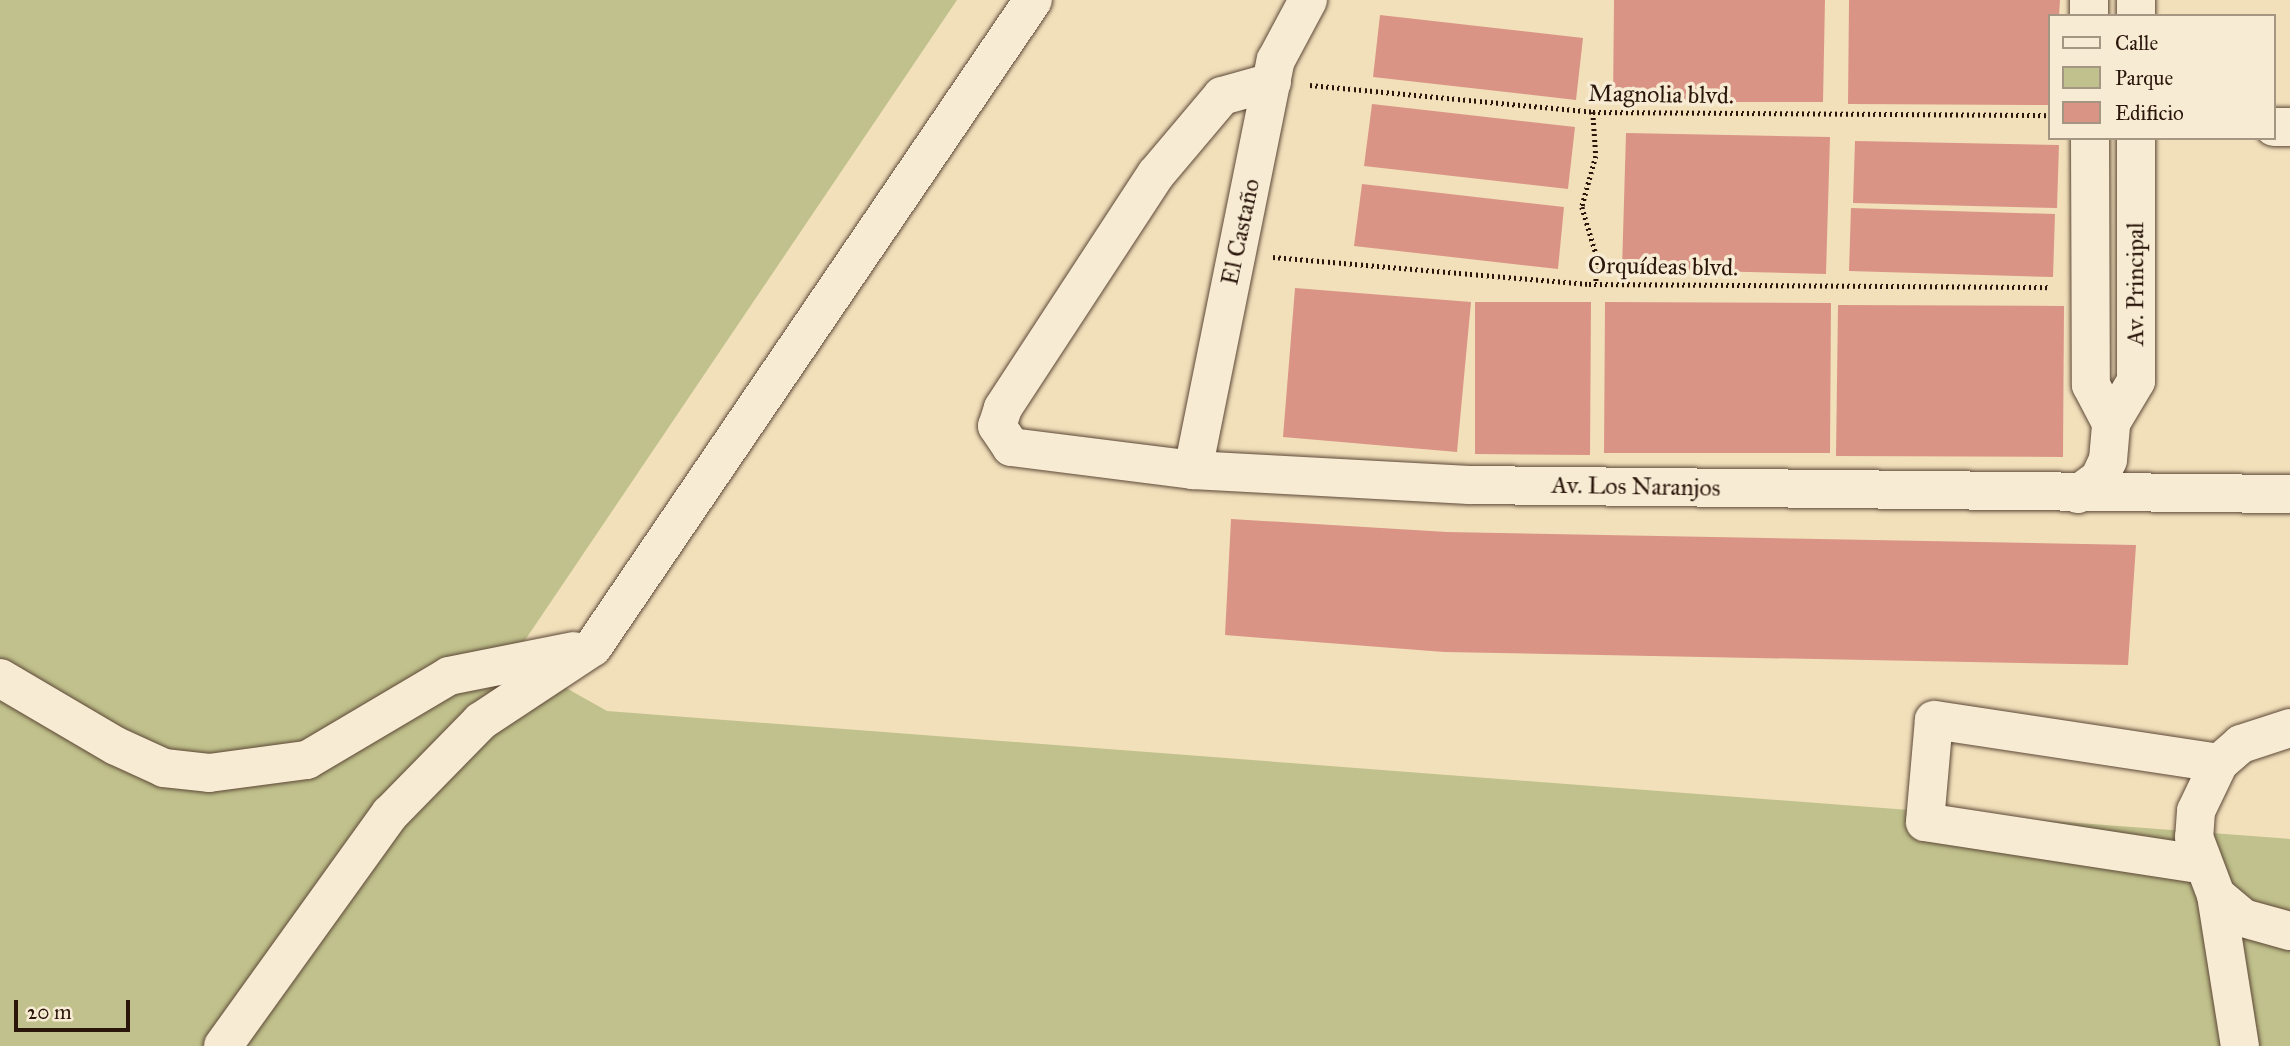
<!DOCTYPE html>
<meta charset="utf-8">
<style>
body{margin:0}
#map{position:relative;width:2290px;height:1046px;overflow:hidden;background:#f2e0bb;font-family:"IM FELL Great Primer",serif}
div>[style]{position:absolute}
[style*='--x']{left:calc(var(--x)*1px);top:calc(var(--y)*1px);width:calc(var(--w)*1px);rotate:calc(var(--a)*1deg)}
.green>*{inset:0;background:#c0c18c}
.building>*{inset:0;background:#da9485}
.path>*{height:4.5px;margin-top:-2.25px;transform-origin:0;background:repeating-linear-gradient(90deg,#2b160b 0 2px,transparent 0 5.5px)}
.roads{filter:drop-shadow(0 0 2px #5d4837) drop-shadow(0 0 2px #5d4837)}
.minor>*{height:38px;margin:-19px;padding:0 19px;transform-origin:19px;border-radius:19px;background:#f7ebd3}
span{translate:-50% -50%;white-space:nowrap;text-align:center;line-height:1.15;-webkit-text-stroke:7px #f7ebd3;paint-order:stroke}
.street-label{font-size:24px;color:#2b160b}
.legend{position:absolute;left:2048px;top:14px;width:228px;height:126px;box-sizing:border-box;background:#f7ebd3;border:2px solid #a59683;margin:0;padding:9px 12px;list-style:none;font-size:21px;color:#2b160b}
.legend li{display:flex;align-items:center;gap:14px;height:35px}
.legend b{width:35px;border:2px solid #a59683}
.scale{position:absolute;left:14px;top:1000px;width:116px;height:32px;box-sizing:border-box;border:4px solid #2b160b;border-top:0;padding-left:9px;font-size:21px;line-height:24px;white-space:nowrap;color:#2b160b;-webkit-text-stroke:5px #f7ebd3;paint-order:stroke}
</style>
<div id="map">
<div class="green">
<i style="clip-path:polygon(0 0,957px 0,513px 658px,607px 711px,2290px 839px,2290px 1046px,0 1046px)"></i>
</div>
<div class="building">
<i style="clip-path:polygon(1614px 0,1825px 0,1823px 102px,1613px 102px)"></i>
<i style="clip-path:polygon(1849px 0,2060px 0,2059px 16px,2050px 16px,2050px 105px,1848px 104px)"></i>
<i style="clip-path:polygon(1380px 15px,1583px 38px,1576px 100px,1373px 77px)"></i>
<i style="clip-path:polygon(1372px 104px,1575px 127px,1568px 189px,1364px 166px)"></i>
<i style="clip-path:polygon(1626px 133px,1830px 137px,1826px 274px,1622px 269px)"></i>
<i style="clip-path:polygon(1855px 141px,2059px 145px,2057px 208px,1853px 203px)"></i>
<i style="clip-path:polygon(1362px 184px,1564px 207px,1558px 269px,1354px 246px)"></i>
<i style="clip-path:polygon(1851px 208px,2055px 214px,2053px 277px,1849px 271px)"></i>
<i style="clip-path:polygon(1295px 288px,1471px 302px,1457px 452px,1283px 437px)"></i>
<i style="clip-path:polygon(1475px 302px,1591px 302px,1590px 455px,1475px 454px)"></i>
<i style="clip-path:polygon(1605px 302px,1831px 303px,1830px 453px,1604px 453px)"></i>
<i style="clip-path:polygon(1838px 305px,2064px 306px,2063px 457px,1836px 456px)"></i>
<i style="clip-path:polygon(1231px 519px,1447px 532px,2136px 545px,2128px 665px,1444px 652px,1225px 635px)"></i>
</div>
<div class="path">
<i style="--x:1310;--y:85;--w:284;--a:5.4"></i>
<i style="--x:1593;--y:112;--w:457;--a:0.4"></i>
<i style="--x:1593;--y:112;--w:44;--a:86.1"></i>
<i style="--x:1596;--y:156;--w:53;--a:105.4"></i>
<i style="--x:1582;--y:207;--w:52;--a:73.3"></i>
<i style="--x:1597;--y:257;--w:27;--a:92"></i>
<i style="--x:1273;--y:257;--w:317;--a:4.9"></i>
<i style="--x:1589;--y:284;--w:462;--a:0.4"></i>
</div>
<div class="roads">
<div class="minor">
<i style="--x:2089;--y:0;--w:16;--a:90"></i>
<i style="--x:2136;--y:0;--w:16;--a:90"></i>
<i style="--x:1272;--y:82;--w:52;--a:164.4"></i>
<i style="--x:1222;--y:96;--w:102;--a:130.2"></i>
<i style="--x:1156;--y:174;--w:280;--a:123.2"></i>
<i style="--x:1003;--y:408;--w:19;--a:108"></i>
<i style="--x:997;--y:426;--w:25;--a:56"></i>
<i style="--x:1011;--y:447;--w:183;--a:7.2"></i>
<i style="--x:1193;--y:470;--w:276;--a:3.1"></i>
<i style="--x:1469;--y:485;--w:821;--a:0.63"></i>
<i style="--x:2274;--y:127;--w:16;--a:0"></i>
<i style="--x:2090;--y:138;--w:247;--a:89.8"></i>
<i style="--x:2091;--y:385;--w:43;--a:62.2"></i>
<i style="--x:1193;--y:470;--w:418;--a:-78.6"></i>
<i style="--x:1276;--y:60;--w:68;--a:-61.9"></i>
<i style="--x:2078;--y:494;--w:26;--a:-36"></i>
<i style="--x:2099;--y:479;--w:21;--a:-65"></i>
<i style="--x:2108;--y:460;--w:37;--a:-85"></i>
<i style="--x:2111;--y:423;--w:49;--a:-59.2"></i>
<i style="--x:2136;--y:381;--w:243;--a:-90"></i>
<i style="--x:0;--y:678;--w:134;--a:30.4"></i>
<i style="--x:116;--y:746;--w:53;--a:24.6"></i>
<i style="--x:164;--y:768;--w:45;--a:6.3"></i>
<i style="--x:209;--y:773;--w:99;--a:-7.6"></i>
<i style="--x:307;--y:760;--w:165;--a:-30.6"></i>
<i style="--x:449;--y:676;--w:127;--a:-11.3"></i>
<i style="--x:2290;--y:728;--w:52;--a:161.9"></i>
<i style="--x:2241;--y:744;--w:29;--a:139"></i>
<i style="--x:2219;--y:763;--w:53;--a:115.6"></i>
<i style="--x:2196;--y:811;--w:26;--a:94"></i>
<i style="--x:2194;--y:837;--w:62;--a:69.2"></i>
<i style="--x:2216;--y:895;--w:35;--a:40"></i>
<i style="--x:2243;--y:918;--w:49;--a:15.5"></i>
<i style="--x:2199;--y:864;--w:277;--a:-171.3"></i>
<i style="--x:1925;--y:822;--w:102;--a:-85"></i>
<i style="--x:1934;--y:720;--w:288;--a:8.6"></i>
<i style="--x:2216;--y:895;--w:153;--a:81"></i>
<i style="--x:223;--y:1046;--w:286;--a:-54.3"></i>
<i style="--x:390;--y:814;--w:130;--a:-45.6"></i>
<i style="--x:481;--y:721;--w:134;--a:-33.5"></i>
<i style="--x:593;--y:647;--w:782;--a:-55.78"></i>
</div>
</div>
<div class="street-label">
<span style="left:1661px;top:95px;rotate:1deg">Magnolia blvd.</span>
<span style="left:1241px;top:232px;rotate:-78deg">El Castaño</span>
<span style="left:1663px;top:267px;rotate:1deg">Orquídeas blvd.</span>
<span style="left:2136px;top:284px;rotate:-90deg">Av. Principal</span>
<span style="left:1636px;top:487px;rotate:1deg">Av. Los Naranjos</span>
</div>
<ul class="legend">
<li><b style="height:9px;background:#f7ebd3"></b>Calle</li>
<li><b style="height:19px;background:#c0c18c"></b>Parque</li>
<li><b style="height:19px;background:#da9485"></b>Edificio</li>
</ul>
<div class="scale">20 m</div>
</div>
